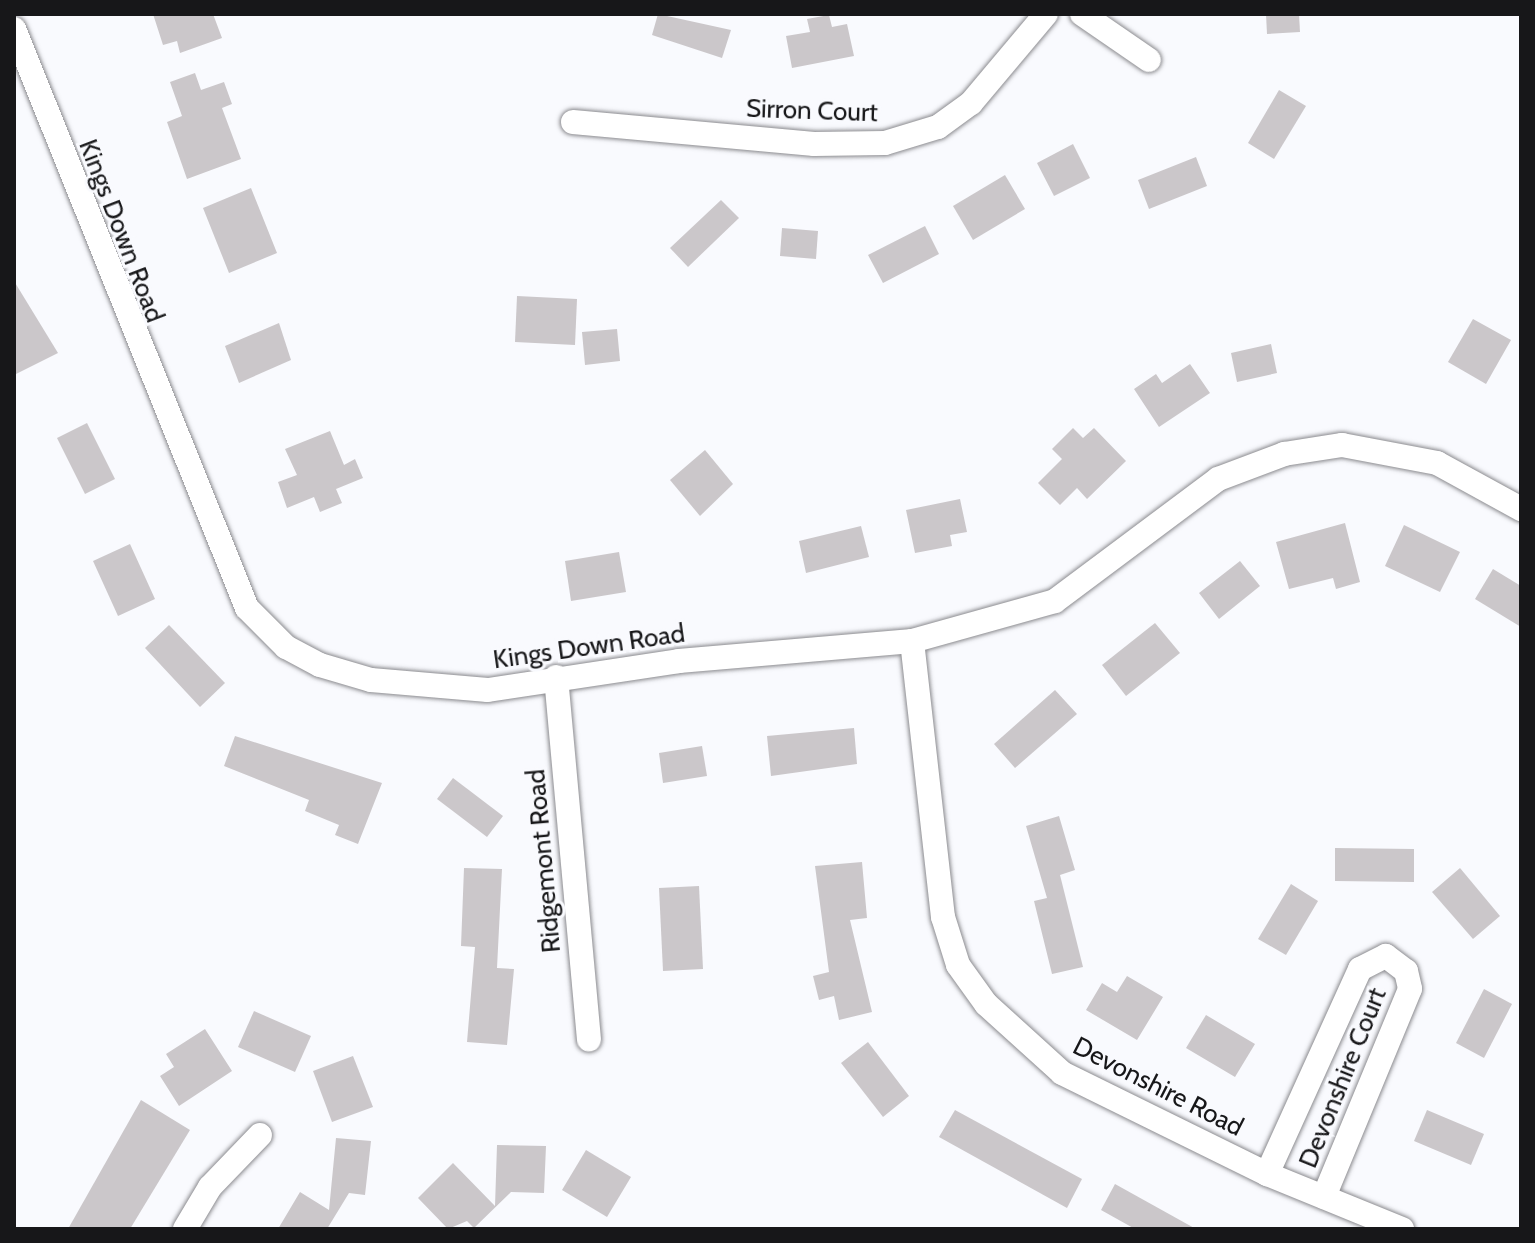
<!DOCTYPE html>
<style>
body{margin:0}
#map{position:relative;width:1535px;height:1243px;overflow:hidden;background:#f9fafe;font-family:Cabin,sans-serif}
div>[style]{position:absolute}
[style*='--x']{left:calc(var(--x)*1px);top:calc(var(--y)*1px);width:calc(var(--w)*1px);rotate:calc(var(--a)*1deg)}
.building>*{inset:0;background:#cbc7ca}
.roads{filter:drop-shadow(0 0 2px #8b8b8f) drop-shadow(0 0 2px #8b8b8f)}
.minor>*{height:24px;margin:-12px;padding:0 12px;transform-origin:12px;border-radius:12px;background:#fff}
span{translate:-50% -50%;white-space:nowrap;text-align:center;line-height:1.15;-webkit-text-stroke:6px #f9fafe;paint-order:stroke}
.street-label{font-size:26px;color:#171719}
.frame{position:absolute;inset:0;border:16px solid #171719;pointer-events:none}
</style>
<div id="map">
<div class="building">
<i style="clip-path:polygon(153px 14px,213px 14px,222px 38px,180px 53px,177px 41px,163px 45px)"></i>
<i style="clip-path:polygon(658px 14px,731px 30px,722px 58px,652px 35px)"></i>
<i style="clip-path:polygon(1266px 14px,1299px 14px,1300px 32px,1267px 34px)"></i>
<i style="clip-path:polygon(829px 15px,832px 27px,847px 24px,854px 56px,792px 68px,786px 36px,810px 32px,807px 19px)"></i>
<i style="clip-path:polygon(195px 73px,201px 90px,224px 82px,232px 104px,222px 108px,241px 159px,187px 179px,167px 122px,182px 116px,170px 82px)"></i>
<i style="clip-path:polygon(1279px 90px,1306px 106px,1274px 159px,1248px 143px)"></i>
<i style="clip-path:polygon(1073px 144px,1090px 178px,1054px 196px,1037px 163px)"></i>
<i style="clip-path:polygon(1196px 157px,1207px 186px,1149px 209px,1138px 180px)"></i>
<i style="clip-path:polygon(1005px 175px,1025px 209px,973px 240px,953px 206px)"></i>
<i style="clip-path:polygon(251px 188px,277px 253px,229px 273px,203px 208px)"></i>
<i style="clip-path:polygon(721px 200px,739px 218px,688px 267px,670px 248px)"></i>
<i style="clip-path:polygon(925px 226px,939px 254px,883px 283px,868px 255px)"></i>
<i style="clip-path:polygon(782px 228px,818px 231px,816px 259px,780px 256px)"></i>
<i style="clip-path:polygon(14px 281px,58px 353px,14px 375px)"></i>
<i style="clip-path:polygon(517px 296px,577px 299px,575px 345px,515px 342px)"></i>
<i style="clip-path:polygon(1473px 319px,1511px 340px,1486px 384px,1448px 362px)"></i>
<i style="clip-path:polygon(279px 323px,291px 360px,239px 383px,225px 346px)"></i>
<i style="clip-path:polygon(617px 329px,620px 361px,585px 365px,582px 332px)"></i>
<i style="clip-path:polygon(1271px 344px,1277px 373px,1237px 382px,1231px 353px)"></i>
<i style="clip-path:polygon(1190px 364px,1210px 393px,1159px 427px,1134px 389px,1156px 374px,1162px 383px)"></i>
<i style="clip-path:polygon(87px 423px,115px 479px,85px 494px,57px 438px)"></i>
<i style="clip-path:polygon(1073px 428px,1083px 438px,1094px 428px,1126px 461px,1087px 499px,1077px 488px,1060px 505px,1038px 483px,1062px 459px,1052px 449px)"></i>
<i style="clip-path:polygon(330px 431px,344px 465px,355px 459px,363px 478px,336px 489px,342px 503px,320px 512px,314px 497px,287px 508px,278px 482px,297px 475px,285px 449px)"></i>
<i style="clip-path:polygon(705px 450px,733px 484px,700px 516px,670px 480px)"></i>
<i style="clip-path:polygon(960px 499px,967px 532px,950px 535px,952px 546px,915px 553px,906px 510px)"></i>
<i style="clip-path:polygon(1345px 523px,1360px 582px,1336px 589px,1333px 578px,1289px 589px,1276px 542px)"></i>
<i style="clip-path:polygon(1404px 525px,1460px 552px,1440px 592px,1385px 566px)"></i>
<i style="clip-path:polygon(861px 526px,869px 557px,806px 573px,799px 541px)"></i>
<i style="clip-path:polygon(130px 544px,155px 599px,118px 616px,93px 561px)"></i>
<i style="clip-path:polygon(619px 552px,626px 592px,571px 601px,565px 561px)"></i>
<i style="clip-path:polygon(1240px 561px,1260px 586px,1219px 619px,1199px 593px)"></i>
<i style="clip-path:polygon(1493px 569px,1521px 586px,1521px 627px,1475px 599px)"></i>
<i style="clip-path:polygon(1155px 623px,1180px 653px,1126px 696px,1102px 665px)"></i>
<i style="clip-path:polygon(169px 625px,225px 683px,200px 707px,145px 648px)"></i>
<i style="clip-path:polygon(1055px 690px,1077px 714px,1015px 768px,994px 744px)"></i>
<i style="clip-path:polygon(854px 728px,857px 764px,771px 776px,767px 736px)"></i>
<i style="clip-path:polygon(235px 736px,382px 783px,358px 844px,335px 835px,339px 825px,305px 811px,309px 800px,224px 766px)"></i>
<i style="clip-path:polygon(702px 746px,707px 776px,663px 783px,659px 753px)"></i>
<i style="clip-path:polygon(453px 778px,503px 816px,487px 837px,437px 799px)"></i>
<i style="clip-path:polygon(1059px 816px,1075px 870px,1060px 875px,1083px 967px,1052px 974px,1034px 901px,1047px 898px,1026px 826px)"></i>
<i style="clip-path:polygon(1335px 848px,1414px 849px,1414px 882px,1335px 881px)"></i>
<i style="clip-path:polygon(862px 862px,867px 918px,850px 920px,872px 1012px,839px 1020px,834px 996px,819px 1000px,813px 976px,829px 972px,815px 866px)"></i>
<i style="clip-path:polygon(464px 868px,502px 869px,497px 968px,514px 969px,507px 1045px,467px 1042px,475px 947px,461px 946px)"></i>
<i style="clip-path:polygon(1460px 868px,1500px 916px,1473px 939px,1432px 892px)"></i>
<i style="clip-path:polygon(1291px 884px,1318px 901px,1286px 955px,1258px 939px)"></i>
<i style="clip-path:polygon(699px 886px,703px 969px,663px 971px,659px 888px)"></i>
<i style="clip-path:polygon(1127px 976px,1163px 997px,1137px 1040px,1086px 1010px,1102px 983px,1117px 992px)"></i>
<i style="clip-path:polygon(1484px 989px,1512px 1004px,1484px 1058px,1456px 1043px)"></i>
<i style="clip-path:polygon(254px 1011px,311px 1036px,295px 1072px,238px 1047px)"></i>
<i style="clip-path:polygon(1206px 1015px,1255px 1044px,1235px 1077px,1186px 1048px)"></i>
<i style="clip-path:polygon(205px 1029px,232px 1071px,179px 1106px,160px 1076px,174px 1067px,166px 1054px)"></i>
<i style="clip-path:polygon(868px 1042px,909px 1096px,883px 1117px,841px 1063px)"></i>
<i style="clip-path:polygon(353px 1056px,373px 1107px,332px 1122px,313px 1071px)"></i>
<i style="clip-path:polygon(141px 1100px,190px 1130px,130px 1229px,68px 1229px)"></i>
<i style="clip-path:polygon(955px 1110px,1082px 1179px,1067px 1208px,939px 1137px)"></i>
<i style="clip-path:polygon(1427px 1110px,1484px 1134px,1471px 1165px,1414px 1141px)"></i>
<i style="clip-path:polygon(336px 1138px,371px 1141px,365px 1195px,349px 1193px,327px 1229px,278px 1229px,300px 1192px,329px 1210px)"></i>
<i style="clip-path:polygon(497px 1145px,546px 1146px,544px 1193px,511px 1192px,474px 1228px,467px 1221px,448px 1229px,418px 1198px,453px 1163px,495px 1206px)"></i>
<i style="clip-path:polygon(586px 1150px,631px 1177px,607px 1217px,562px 1190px)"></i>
<i style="clip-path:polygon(1115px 1184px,1196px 1229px,1135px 1229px,1101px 1210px)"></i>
</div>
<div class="roads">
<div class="minor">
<i style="--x:1082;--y:14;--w:81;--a:34.5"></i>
<i style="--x:14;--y:29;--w:624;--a:68.08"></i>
<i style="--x:247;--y:608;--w:55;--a:45"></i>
<i style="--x:286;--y:647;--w:38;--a:28"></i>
<i style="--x:320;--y:665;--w:53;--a:16.4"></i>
<i style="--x:371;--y:680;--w:117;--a:4.9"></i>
<i style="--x:488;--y:690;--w:193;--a:-8.6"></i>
<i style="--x:679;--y:661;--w:234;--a:-4.9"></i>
<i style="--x:912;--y:641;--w:148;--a:-15.6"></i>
<i style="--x:1055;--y:601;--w:204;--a:-36.8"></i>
<i style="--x:1218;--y:479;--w:71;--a:-20.7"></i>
<i style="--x:1284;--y:454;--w:59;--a:-8.8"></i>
<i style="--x:1342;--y:445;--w:97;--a:10.7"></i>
<i style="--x:1437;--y:463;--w:96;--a:28.7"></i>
<i style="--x:573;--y:122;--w:242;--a:5.2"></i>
<i style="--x:814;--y:144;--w:71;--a:-0.8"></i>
<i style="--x:885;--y:143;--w:55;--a:-16.8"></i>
<i style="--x:938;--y:127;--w:41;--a:-36"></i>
<i style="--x:971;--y:103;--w:116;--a:-49.9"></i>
<i style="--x:912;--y:641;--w:278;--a:83.6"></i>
<i style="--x:943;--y:917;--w:50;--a:72.6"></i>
<i style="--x:958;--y:965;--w:48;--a:54.3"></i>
<i style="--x:986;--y:1004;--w:103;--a:42.2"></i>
<i style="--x:1062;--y:1073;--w:229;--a:26.2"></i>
<i style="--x:1267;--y:1174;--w:146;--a:22.2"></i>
<i style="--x:556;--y:677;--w:364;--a:84.8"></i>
<i style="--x:1267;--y:1174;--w:225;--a:-65.6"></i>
<i style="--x:1360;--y:969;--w:29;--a:-27"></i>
<i style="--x:1386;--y:956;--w:25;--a:37"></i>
<i style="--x:1406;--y:971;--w:18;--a:77"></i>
<i style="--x:1410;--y:989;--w:225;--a:112.5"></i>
<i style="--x:185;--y:1229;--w:49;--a:-59.2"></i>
<i style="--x:210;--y:1187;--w:72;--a:-46.1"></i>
</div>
</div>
<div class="street-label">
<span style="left:812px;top:111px;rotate:2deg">Sirron Court</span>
<span style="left:121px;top:231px;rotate:69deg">Kings Down Road</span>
<span style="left:589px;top:647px;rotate:-8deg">Kings Down Road</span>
<span style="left:544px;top:861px;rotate:-95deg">Ridgemont Road</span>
<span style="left:1343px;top:1078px;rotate:-68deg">Devonshire Court</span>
<span style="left:1158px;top:1087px;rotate:27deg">Devonshire Road</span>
</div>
<div class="frame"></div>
</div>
